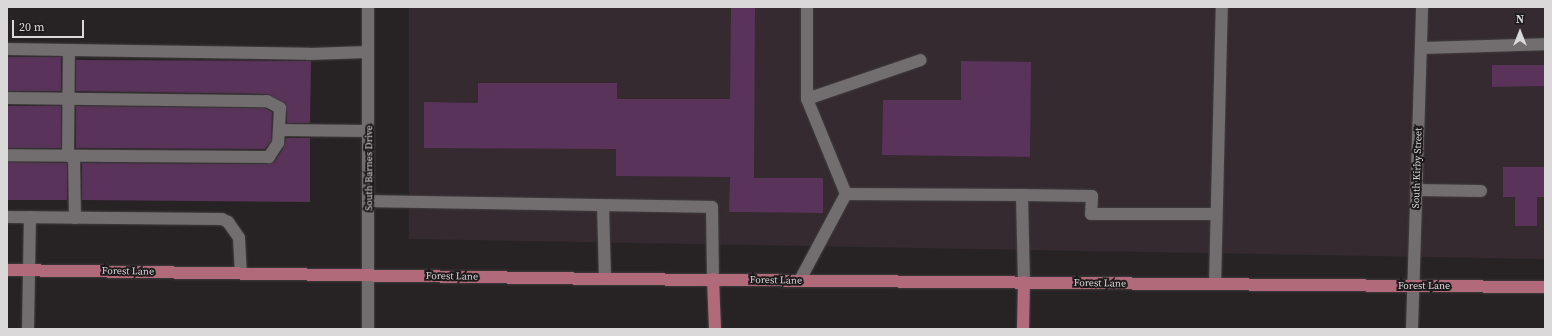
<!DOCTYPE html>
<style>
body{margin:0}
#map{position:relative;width:1552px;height:336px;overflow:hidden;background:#272325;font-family:"Source Serif 4",serif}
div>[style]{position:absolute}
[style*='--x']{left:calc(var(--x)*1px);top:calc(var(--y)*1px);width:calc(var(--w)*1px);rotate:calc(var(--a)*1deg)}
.built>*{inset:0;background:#342a2f}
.building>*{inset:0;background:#593359}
.roads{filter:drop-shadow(0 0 1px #413d3f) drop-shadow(0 0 1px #413d3f)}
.minor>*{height:12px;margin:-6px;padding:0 6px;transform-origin:6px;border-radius:6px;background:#726d6f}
.major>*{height:12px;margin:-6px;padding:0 6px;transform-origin:6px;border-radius:6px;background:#b16a7a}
span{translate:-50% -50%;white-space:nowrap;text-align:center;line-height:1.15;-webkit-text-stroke:4px #1e1a1c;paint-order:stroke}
.street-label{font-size:10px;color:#dbd8da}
.frame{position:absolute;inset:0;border:8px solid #dbd8da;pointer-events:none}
.north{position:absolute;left:1500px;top:12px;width:40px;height:40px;-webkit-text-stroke:3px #1e1a1c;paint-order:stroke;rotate:0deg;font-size:11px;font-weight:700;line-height:16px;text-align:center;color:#dbd8da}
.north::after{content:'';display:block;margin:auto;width:14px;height:18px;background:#dbd8da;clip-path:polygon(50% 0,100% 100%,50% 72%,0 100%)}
.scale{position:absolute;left:12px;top:20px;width:72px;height:18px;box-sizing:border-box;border:2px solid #dbd8da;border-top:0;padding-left:5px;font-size:12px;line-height:14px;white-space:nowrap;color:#dbd8da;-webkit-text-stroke:3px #1e1a1c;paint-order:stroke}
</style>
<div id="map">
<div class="built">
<i style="clip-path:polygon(409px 7px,1545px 7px,1545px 259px,409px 239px)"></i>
</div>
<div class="building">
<i style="clip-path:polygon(731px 7px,755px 7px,754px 178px,823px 178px,823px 213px,729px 212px,730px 177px,616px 176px,616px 149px,424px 148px,424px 102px,478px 103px,478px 83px,617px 83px,617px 99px,730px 99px)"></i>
<i style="clip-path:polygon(7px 57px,61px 57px,61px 91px,7px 91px)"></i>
<i style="clip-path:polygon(76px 60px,311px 61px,310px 123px,287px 123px,286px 104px,267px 94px,76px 91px)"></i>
<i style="clip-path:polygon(961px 61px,1031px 62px,1030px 157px,882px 155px,883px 100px,961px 100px)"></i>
<i style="clip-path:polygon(1492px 65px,1545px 65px,1545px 86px,1492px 87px)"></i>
<i style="clip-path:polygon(7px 106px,61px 106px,61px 148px,7px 148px)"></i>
<i style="clip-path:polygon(76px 106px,265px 108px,272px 112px,271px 141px,265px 149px,76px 148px)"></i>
<i style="clip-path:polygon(286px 138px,310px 138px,310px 202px,82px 200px,82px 163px,269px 164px,275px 161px,284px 147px)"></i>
<i style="clip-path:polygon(7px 162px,67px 163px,67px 200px,7px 200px)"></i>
<i style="clip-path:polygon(1503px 167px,1545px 167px,1545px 197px,1537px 197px,1537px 226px,1515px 226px,1515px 197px,1503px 197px)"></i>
</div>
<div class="roads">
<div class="minor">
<i style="--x:807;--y:7;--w:92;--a:90"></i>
<i style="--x:807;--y:99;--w:103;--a:67.7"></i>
<i style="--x:1421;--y:48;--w:124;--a:-1.8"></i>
<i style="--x:7;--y:49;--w:302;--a:0.9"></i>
<i style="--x:309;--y:54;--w:59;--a:-1.9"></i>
<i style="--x:7;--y:98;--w:260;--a:0.7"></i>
<i style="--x:267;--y:101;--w:15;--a:28"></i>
<i style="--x:280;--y:108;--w:35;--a:93"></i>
<i style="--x:278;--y:143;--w:17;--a:123"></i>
<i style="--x:269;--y:157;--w:262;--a:-179.6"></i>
<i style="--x:807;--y:99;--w:120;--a:-18.9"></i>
<i style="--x:280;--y:130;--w:88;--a:0.7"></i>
<i style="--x:68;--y:156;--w:106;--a:-89.5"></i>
<i style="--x:74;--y:156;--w:62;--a:89.1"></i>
<i style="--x:1416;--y:190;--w:65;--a:0.9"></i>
<i style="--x:1022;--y:195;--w:70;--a:0.8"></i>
<i style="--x:1092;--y:196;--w:18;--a:93"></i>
<i style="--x:1091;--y:214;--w:125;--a:0"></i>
<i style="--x:369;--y:201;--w:343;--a:1"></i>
<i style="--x:712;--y:207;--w:72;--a:89.2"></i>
<i style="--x:603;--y:206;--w:73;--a:88.4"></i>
<i style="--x:7;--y:217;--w:215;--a:0.5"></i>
<i style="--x:222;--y:219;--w:7;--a:27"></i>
<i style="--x:228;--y:222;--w:19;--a:55"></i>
<i style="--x:239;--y:238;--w:35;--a:87"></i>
<i style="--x:800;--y:280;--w:98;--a:-61.9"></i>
<i style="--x:846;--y:194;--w:176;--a:0.3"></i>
<i style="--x:1022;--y:195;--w:87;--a:88.7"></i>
<i style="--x:1215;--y:284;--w:277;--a:-88.6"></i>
<i style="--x:28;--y:329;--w:112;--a:-89"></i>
<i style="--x:368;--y:329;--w:322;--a:-90"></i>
<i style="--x:1412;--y:329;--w:322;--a:-88.2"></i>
</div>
<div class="major">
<i style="--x:7;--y:270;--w:598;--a:0.86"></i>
<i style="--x:605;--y:279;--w:940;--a:0.49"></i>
<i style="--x:713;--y:279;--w:50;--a:87.7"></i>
<i style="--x:1023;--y:329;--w:47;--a:-88.8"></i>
</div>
</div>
<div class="street-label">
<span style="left:369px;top:168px;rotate:-90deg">South Barnes Drive</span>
<span style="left:1417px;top:168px;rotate:-88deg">South Kirby Street</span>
<span style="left:128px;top:271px;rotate:1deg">Forest Lane</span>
<span style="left:452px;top:276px;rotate:1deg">Forest Lane</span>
<span style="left:776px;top:280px;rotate:1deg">Forest Lane</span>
<span style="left:1100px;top:283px;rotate:1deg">Forest Lane</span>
<span style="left:1424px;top:286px">Forest Lane</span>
</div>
<div class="frame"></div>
<div class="north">N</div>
<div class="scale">20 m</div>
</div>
